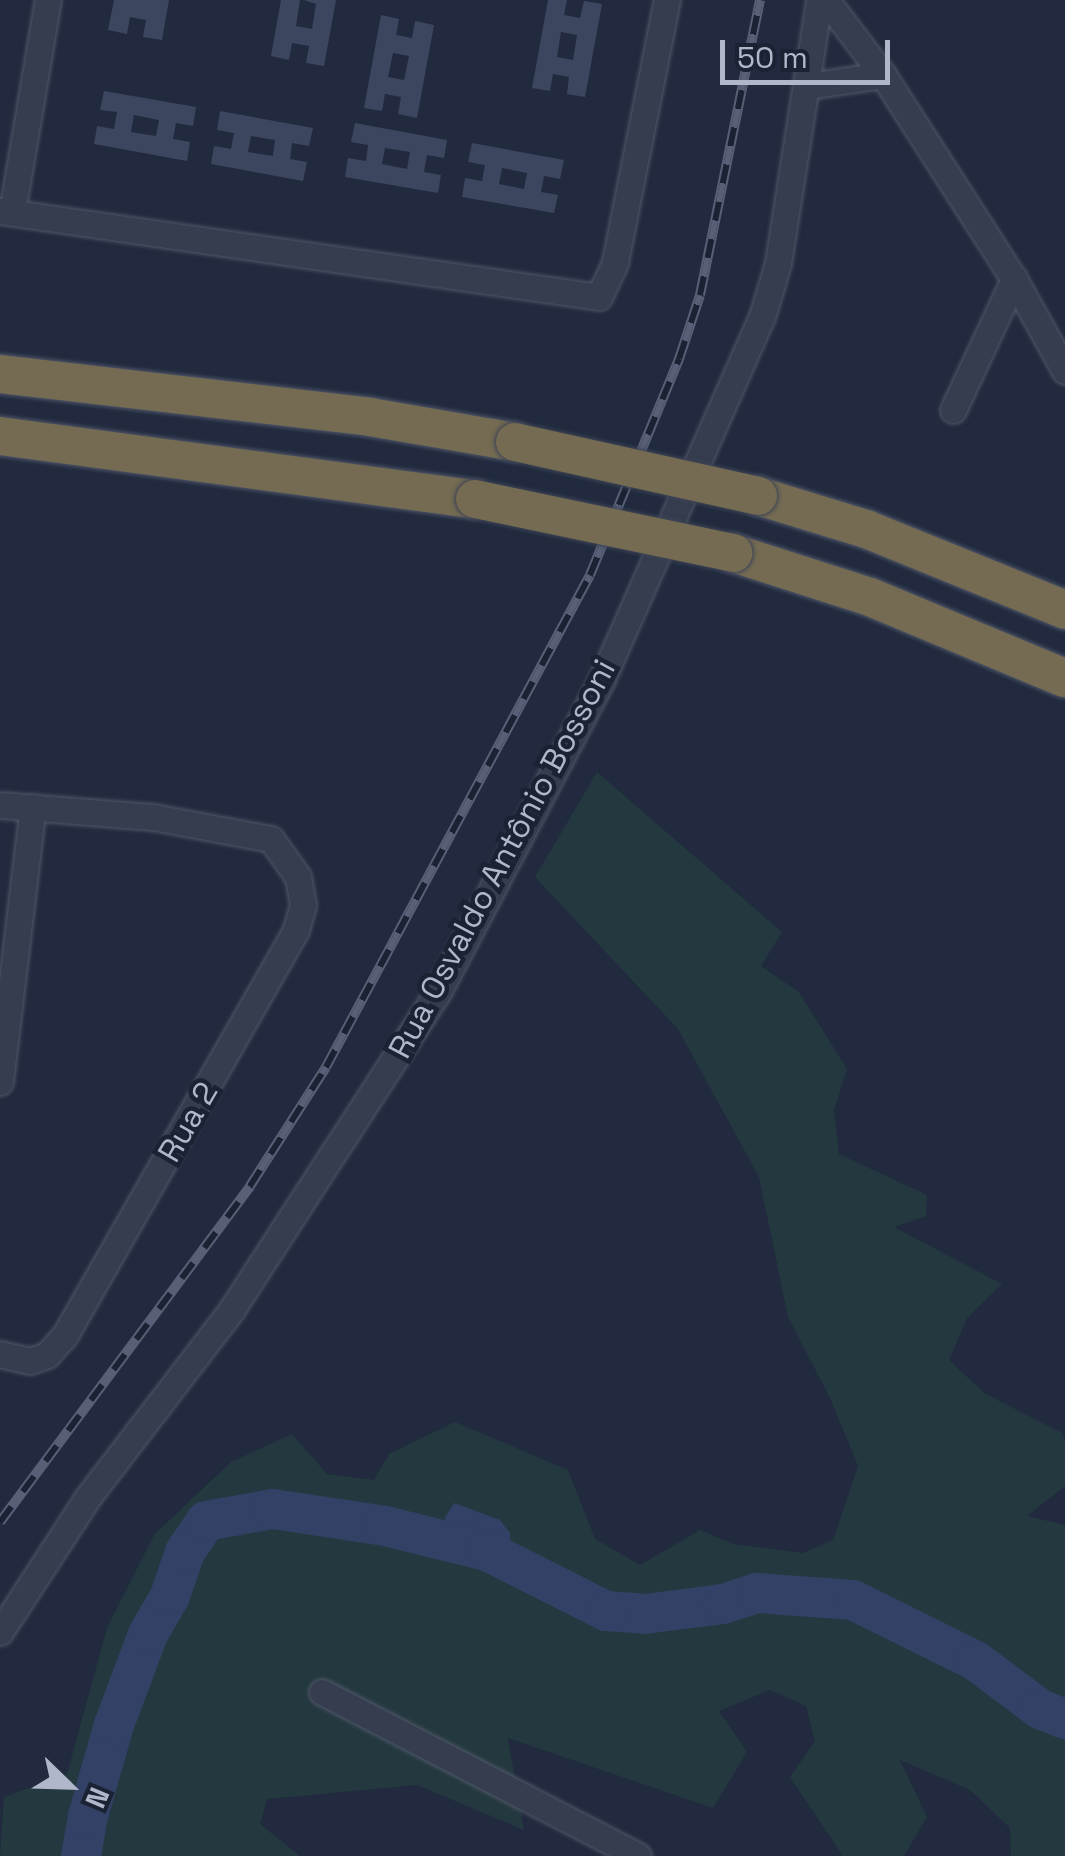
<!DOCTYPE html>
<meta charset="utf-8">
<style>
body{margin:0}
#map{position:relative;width:1065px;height:1856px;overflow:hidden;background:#212a3e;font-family:"Space Grotesk",sans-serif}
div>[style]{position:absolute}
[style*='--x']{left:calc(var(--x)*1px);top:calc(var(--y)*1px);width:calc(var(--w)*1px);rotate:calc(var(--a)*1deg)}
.green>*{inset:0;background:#23393f}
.water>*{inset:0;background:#324165}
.river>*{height:40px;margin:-20px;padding:0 20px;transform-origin:20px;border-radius:20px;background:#324165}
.building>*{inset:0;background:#3d465f}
.roads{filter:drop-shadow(0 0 2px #505769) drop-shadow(0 0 2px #505769)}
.minor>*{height:25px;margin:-12.5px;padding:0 12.5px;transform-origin:12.5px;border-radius:12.5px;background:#353d4e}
.highway>*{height:38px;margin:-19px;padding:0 19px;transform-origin:19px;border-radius:19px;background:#756b52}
.rail>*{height:10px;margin-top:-5px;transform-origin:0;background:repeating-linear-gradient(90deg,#1a2233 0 19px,#576076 0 38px);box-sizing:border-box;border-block:2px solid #576076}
.bridges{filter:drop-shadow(0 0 2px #3d4456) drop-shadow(0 0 2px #3d4456)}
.highway-bridge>*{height:38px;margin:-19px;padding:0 19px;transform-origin:19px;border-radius:19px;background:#756b52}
span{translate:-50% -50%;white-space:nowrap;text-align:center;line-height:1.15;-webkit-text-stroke:9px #1a2233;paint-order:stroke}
.street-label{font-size:32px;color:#b1b7ca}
.north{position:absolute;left:20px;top:1736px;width:100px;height:100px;-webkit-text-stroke:8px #1a2233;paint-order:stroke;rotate:113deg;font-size:28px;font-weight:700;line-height:40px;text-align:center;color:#b1b7ca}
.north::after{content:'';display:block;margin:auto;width:35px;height:45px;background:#b1b7ca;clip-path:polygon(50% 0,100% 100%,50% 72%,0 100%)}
.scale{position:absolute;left:720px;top:40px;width:170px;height:45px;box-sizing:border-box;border:5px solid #b1b7ca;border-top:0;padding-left:12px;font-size:30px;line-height:35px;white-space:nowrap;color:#b1b7ca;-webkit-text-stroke:8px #1a2233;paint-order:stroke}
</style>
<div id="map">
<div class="green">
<i style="clip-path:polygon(597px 772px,782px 932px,761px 966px,799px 992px,847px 1069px,834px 1110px,839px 1154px,927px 1195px,926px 1216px,894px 1227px,1002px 1284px,967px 1318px,949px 1360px,984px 1393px,1062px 1433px,1065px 1441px,1065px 1486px,1027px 1516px,1065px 1525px,1065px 1856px,1011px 1856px,1010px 1828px,970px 1790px,900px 1760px,927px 1817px,904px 1856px,843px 1856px,790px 1777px,815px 1741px,806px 1706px,770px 1690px,719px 1711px,747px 1752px,713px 1808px,508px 1738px,524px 1830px,417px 1785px,267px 1799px,260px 1824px,300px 1856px,0 1856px,4px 1797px,67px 1774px,107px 1628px,154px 1535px,231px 1462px,292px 1434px,327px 1474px,374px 1480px,389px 1454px,455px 1422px,568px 1470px,595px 1539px,640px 1565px,700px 1530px,733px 1544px,803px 1553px,833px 1540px,858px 1466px,830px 1398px,788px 1317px,759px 1177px,678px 1029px,535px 877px)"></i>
</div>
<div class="water">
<i style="clip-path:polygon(454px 1503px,500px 1520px,510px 1533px,511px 1551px,444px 1519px)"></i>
</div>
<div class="river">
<i style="--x:81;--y:1856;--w:41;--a:-80.1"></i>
<i style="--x:88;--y:1816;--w:95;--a:-74.1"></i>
<i style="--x:114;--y:1725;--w:97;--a:-69.5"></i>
<i style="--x:148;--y:1634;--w:44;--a:-59.9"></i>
<i style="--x:170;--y:1596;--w:46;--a:-71.2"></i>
<i style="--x:185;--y:1552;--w:37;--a:-56"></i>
<i style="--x:206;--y:1521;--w:68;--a:-10.2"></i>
<i style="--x:273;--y:1509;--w:113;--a:8.6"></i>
<i style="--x:385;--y:1526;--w:105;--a:13.8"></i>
<i style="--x:487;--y:1551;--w:133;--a:26.8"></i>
<i style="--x:606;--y:1611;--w:39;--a:4"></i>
<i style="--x:645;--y:1614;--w:79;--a:-7.3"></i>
<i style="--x:723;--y:1604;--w:36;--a:-18"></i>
<i style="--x:757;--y:1593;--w:96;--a:4.2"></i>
<i style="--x:853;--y:1600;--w:137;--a:26.4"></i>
<i style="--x:976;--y:1661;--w:80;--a:36.9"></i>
<i style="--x:1040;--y:1709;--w:27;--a:22"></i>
</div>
<div class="building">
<i style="clip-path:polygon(114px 0,169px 0,162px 40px,143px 37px,146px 20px,130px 17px,127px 34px,108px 30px)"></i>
<i style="clip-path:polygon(281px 0,300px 0,296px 26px,312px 29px,316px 4px,304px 0,336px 0,324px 66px,306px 63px,309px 46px,292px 43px,289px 60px,271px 56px)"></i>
<i style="clip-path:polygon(evenodd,548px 0,567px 0,564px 15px,580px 18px,584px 1px,602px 4px,585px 97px,567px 94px,569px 77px,553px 74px,550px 91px,532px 88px,548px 0,561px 32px,577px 35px,573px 60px,557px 57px,561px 32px)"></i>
<i style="clip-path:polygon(evenodd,381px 15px,399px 19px,396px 35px,412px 38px,415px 21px,434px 25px,417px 118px,398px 114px,401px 97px,385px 94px,382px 111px,364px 108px,381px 15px,393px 53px,409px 56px,404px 80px,388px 77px,393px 53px)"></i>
<i style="clip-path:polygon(evenodd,104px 91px,196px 107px,193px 126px,176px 123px,173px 139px,190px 142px,187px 161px,94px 144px,97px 126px,114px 129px,117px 112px,100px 110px,104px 91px,134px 115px,159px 120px,156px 136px,131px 132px,134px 115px)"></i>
<i style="clip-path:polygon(evenodd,220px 111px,313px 128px,309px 146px,292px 143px,290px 159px,307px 162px,303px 181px,211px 164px,214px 146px,231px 149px,234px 133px,217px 130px,220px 111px,251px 136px,275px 140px,273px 156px,248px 152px,251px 136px)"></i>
<i style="clip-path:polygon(evenodd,355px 123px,447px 140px,444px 158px,427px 155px,424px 172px,441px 175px,438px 193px,345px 177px,348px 158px,366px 161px,368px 145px,351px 142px,355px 123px,385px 148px,410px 152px,407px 169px,382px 164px,385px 148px)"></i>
<i style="clip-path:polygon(evenodd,472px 143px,564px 160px,560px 179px,544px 176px,541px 192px,558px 195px,554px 213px,462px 197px,465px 178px,482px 181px,485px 165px,468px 162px,472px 143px,502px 168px,527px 173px,524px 189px,499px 184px,502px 168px)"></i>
</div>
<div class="roads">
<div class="minor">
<i style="--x:826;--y:0;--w:94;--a:52.8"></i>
<i style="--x:883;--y:75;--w:242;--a:57.3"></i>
<i style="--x:1014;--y:279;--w:105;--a:61"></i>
<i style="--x:807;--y:86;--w:77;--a:-8.2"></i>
<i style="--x:0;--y:211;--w:605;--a:8.17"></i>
<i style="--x:599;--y:297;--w:38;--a:-65"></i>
<i style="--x:615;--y:262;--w:267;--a:-78.8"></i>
<i style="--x:12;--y:212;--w:215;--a:-80.4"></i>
<i style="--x:953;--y:410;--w:145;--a:-65"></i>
<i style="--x:0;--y:805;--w:153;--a:4.5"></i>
<i style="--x:153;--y:817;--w:120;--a:10.6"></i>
<i style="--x:271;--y:839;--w:47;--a:54.6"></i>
<i style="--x:298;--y:877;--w:28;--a:80"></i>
<i style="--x:303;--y:905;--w:26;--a:106"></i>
<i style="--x:296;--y:930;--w:468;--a:119.7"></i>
<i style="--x:64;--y:1336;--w:25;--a:132"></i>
<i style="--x:47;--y:1355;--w:18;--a:161"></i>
<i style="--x:30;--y:1361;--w:31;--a:-167"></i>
<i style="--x:0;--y:1082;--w:277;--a:-83.2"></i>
<i style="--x:0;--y:1632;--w:161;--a:-56.9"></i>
<i style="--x:88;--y:1497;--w:237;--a:-52.5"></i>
<i style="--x:232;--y:1309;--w:380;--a:-57"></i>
<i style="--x:439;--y:990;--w:351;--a:-62.3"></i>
<i style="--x:602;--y:679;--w:396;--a:-66.2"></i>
<i style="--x:762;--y:317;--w:56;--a:-73.5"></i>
<i style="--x:778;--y:263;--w:266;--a:-81.1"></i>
<i style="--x:322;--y:1692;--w:356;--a:27.4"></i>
</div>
<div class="highway">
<i style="--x:0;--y:374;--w:372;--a:6.6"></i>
<i style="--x:370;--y:417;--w:147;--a:9.8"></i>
<i style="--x:0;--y:436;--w:479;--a:7.6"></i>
<i style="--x:758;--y:496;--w:113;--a:17"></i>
<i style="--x:866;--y:529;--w:215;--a:22.1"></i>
<i style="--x:733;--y:553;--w:144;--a:17.8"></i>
<i style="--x:870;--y:597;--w:211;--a:22.6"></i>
</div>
</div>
<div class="rail">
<i style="--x:0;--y:1522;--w:419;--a:-53.3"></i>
<i style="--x:250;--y:1186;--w:141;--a:-57.4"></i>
<i style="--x:326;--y:1067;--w:558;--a:-61.78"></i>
<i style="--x:590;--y:575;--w:234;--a:-67.6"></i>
<i style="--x:679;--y:359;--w:67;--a:-71.8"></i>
<i style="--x:700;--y:295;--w:301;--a:-78.5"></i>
</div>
<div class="bridges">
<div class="highway-bridge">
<i style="--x:515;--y:442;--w:249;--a:12.5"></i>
<i style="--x:475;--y:499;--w:264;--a:11.8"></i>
</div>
</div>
<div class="street-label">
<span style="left:502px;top:859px;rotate:-62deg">Rua Osvaldo Antônio Bossoni</span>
<span style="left:188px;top:1122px;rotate:-60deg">Rua 2</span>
</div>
<div class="north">N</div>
<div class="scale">50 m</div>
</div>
